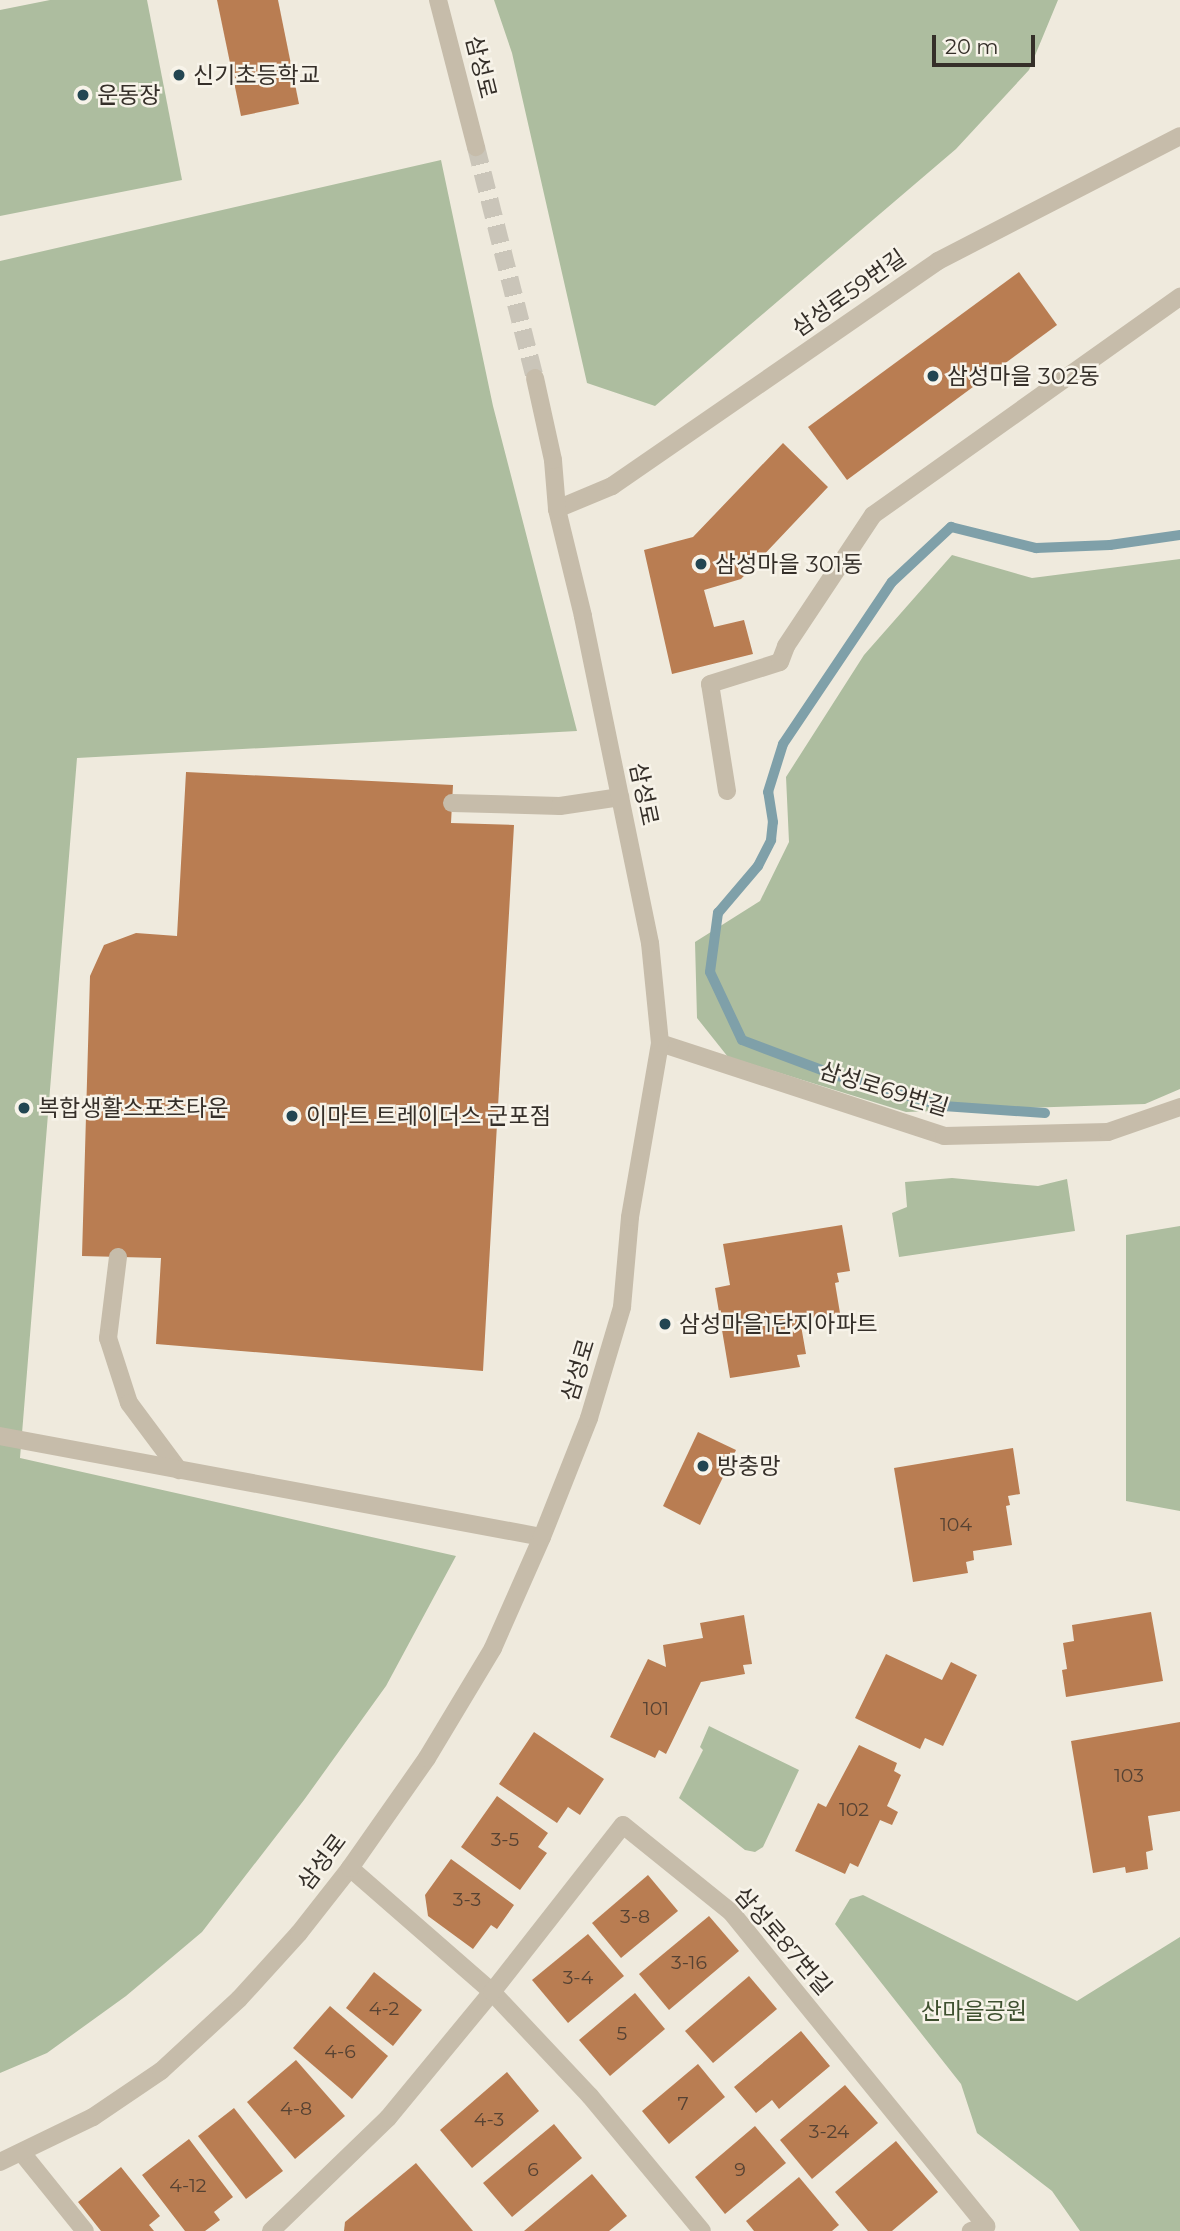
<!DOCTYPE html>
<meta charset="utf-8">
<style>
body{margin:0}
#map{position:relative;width:1180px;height:2231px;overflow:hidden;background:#efeadd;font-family:Montserrat,"Noto Sans KR",sans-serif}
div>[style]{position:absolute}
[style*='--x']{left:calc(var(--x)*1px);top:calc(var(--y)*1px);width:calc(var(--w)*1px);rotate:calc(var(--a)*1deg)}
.green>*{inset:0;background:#adbd9f}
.stream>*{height:10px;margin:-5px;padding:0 5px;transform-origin:5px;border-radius:5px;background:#7fa0a9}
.building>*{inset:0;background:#b97d52}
.minor-tunnel>*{height:18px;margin-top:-9px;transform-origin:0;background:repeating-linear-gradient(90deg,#cac5b9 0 18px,transparent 0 27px)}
.minor>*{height:18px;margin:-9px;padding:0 9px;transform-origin:9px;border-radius:9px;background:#c6bcaa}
.dots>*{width:19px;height:19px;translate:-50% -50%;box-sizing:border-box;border:4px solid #f7f3e9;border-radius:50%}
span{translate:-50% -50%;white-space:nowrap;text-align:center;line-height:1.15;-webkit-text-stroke:5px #f7f3e9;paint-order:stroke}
.number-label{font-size:19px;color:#564233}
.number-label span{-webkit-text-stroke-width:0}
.street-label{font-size:23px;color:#352f29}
.poi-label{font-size:23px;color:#352f29}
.left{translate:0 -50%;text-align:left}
.park-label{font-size:23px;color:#3e502f}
.scale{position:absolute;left:932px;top:35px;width:103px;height:32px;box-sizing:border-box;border:4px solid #352f29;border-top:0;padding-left:9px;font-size:21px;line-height:24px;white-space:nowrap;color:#352f29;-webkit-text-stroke:5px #f7f3e9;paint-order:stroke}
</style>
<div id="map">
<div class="green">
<i style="clip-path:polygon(50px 0,147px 0,182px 180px,0 216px,0 10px)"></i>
<i style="clip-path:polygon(494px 0,1058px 0,1029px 70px,956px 149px,655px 406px,587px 383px,512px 53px)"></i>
<i style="clip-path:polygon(441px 160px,493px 406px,577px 731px,77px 758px,20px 1458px,456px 1556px,386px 1686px,304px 1800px,202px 1932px,126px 1996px,47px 2053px,0 2073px,0 261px)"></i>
<i style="clip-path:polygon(952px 555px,1032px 578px,1180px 559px,1180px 1089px,1145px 1104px,906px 1112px,728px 1057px,697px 1018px,695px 942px,760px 901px,789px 842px,786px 777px,864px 655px)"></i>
<i style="clip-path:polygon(952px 1178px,1038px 1186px,1067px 1179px,1075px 1231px,899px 1257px,892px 1213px,907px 1207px,905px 1182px)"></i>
<i style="clip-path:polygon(1180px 1226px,1180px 1511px,1126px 1501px,1126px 1235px)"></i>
<i style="clip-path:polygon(709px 1726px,799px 1770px,763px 1847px,755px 1852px,745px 1850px,679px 1798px,703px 1750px,700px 1747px)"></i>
<i style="clip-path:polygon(863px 1895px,1077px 2001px,1180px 1937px,1180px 2231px,1080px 2231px,1052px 2191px,977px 2133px,961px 2084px,835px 1924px,850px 1899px)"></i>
</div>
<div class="stream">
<i style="--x:1045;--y:1113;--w:102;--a:-176.1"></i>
<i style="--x:943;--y:1106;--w:112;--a:-164"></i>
<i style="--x:835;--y:1075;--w:99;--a:-159.4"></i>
<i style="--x:742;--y:1040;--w:75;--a:-115.2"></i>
<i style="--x:710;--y:972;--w:60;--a:-82.3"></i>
<i style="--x:718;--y:913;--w:62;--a:-49.6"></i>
<i style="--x:758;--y:866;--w:29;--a:-63"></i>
<i style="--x:771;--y:840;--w:18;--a:-84"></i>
<i style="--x:773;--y:822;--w:30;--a:-99"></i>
<i style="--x:768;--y:792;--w:50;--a:-72.6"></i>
<i style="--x:783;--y:744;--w:195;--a:-56.1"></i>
<i style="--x:892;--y:582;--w:81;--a:-43"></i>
<i style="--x:951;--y:527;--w:88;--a:13.9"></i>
<i style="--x:1036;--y:548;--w:74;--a:-2.3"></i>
<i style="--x:1110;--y:545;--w:71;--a:-8.1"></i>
</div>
<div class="building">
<i style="clip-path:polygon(217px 0,278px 0,299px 104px,241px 116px)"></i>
<i style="clip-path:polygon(1019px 272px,1057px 325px,847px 480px,808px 427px)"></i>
<i style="clip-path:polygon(783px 443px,828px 487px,741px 579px,704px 590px,714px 627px,744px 620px,753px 654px,672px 674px,644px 550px,693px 537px)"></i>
<i style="clip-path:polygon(186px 772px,453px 785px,451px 823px,514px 825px,483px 1371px,156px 1344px,161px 1258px,82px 1256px,90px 976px,104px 945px,136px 933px,177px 936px)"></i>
<i style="clip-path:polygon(842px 1225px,850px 1271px,837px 1273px,839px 1282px,835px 1283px,840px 1313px,800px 1320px,806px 1354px,797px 1355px,800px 1367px,730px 1378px,715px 1288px,730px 1285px,723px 1244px)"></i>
<i style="clip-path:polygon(698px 1432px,736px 1450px,700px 1525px,663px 1506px)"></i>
<i style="clip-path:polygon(1013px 1448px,1020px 1494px,1008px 1496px,1010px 1505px,1006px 1506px,1012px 1545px,973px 1551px,974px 1560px,966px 1562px,968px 1573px,913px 1582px,894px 1468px)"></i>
<i style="clip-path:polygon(1151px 1612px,1163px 1681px,1066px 1697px,1062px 1670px,1067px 1669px,1063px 1643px,1074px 1641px,1072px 1625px)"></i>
<i style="clip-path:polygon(744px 1615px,752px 1664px,743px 1665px,745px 1674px,701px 1682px,666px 1754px,659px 1750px,655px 1758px,610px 1737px,648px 1659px,666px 1667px,663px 1645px,703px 1638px,700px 1623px)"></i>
<i style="clip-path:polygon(886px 1654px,942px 1680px,951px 1662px,977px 1675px,943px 1746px,925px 1738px,920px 1749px,855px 1718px)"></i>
<i style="clip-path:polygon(1180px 1722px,1180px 1811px,1148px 1816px,1153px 1850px,1146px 1852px,1148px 1869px,1126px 1873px,1125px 1867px,1093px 1873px,1071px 1741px)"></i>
<i style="clip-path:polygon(534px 1732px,604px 1779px,580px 1815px,568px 1807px,557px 1823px,499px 1784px)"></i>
<i style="clip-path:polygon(859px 1745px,897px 1763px,894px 1771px,901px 1775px,887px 1806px,898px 1812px,892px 1825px,880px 1820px,858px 1867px,850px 1863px,845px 1874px,795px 1851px,818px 1803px,826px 1807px)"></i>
<i style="clip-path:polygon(497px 1796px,548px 1833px,538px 1847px,547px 1853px,520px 1890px,461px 1847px)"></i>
<i style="clip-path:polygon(451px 1859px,514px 1905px,497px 1929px,491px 1925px,473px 1949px,428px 1916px,425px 1895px)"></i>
<i style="clip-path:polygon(648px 1875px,678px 1911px,621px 1958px,592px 1923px)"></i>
<i style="clip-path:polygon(709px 1916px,739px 1951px,669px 2010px,639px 1974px)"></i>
<i style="clip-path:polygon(588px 1934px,624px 1976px,568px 2023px,532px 1980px)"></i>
<i style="clip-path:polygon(374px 1972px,422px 2010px,393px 2046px,346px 2008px)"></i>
<i style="clip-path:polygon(749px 1976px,777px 2009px,713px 2063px,685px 2031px)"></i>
<i style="clip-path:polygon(635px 1993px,665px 2029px,610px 2076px,579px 2040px)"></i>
<i style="clip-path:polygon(330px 2006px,388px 2056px,352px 2099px,293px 2048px)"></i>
<i style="clip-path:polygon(801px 2031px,830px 2066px,779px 2109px,772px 2100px,756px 2113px,734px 2087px)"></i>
<i style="clip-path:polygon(296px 2060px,345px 2116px,295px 2159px,247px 2102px)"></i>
<i style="clip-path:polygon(698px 2064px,725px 2097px,669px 2144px,642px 2111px)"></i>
<i style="clip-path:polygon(507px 2072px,539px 2111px,472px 2168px,440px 2130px)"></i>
<i style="clip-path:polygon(845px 2085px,878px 2123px,812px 2179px,780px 2140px)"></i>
<i style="clip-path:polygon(234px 2108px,283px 2171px,246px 2199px,198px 2136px)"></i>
<i style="clip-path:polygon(554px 2124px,582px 2158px,512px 2217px,483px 2183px)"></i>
<i style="clip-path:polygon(755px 2126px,786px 2163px,725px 2214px,695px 2177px)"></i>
<i style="clip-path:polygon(189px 2139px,233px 2197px,214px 2212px,220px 2220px,205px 2231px,185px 2231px,142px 2175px)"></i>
<i style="clip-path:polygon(896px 2141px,938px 2192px,892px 2231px,868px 2231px,835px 2192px)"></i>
<i style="clip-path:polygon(416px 2163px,473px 2231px,344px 2231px,345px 2222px)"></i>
<i style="clip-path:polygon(121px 2167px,160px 2216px,149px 2225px,154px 2231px,101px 2231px,78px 2202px)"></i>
<i style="clip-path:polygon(592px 2174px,627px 2216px,609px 2231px,524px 2231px)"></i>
<i style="clip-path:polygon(799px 2177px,839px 2225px,832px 2231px,754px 2231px,746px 2221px)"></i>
</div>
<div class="minor-tunnel">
<i style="--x:476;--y:147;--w:238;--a:75.7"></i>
</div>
<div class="minor">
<i style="--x:438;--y:0;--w:152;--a:75.5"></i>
<i style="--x:557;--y:509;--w:60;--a:-22.7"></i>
<i style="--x:612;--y:486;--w:396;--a:-34.6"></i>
<i style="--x:938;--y:261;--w:272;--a:-27.3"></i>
<i style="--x:727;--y:791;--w:108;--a:-99"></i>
<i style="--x:710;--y:684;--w:73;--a:-17.4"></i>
<i style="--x:780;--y:662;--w:17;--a:-69"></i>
<i style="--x:786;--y:646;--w:157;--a:-56.4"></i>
<i style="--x:873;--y:515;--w:377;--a:-35.4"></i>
<i style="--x:452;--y:803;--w:108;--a:1.6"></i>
<i style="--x:560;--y:806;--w:61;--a:-8.5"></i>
<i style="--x:660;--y:1043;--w:299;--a:18.1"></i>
<i style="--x:944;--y:1136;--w:164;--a:-1.4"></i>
<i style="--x:1108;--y:1132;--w:76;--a:-19.1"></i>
<i style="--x:118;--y:1257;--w:82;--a:97"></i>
<i style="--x:108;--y:1338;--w:68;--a:72.1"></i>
<i style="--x:129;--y:1403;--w:84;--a:53.3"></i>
<i style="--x:0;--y:1436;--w:551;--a:10.56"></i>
<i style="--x:350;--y:1868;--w:189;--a:41.1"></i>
<i style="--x:492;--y:1992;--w:143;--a:46.7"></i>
<i style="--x:590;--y:2096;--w:175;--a:50.3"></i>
<i style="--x:22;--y:2153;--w:100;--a:51.1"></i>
<i style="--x:0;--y:2162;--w:103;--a:-25.8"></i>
<i style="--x:93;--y:2117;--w:82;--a:-34.1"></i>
<i style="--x:161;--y:2071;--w:106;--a:-42.7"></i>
<i style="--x:239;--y:1999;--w:89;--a:-47.7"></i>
<i style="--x:299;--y:1933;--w:83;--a:-51.9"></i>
<i style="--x:350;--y:1868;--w:134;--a:-55"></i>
<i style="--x:427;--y:1758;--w:128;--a:-59"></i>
<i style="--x:493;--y:1648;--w:121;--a:-66.2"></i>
<i style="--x:542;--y:1537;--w:128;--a:-68.4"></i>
<i style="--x:589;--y:1418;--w:116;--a:-73.4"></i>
<i style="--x:622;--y:1307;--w:90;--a:-84.9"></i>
<i style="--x:630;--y:1217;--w:177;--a:-80.2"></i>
<i style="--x:660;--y:1043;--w:100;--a:-95.7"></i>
<i style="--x:650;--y:943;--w:334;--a:-101.6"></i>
<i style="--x:583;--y:616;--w:110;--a:-103.7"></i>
<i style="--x:557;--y:509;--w:49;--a:-94.7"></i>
<i style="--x:553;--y:460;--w:84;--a:-102.4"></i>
<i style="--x:271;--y:2231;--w:163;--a:-44"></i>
<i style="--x:388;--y:2118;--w:163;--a:-50.5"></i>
<i style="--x:492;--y:1992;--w:212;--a:-51.9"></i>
<i style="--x:623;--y:1825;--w:139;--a:38.9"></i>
<i style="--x:731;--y:1912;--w:405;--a:50.9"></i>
<i style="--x:986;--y:2226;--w:16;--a:162"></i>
</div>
<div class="dots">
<i style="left:179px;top:75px;background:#234652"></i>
<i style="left:83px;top:95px;background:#234652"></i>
<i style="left:933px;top:376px;background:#234652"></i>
<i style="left:701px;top:564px;background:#234652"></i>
<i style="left:24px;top:1108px;background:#234652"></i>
<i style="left:292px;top:1116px;background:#234652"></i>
<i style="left:665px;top:1324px;background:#234652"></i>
<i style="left:703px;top:1466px;background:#234652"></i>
</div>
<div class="number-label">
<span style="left:956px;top:1525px">104</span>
<span style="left:656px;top:1709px">101</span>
<span style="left:1129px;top:1776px">103</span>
<span style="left:854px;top:1810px">102</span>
<span style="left:505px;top:1840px">3-5</span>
<span style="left:467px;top:1900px">3-3</span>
<span style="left:635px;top:1917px">3-8</span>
<span style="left:689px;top:1963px">3-16</span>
<span style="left:578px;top:1978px">3-4</span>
<span style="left:384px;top:2009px">4-2</span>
<span style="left:622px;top:2034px">5</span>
<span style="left:340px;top:2052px">4-6</span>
<span style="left:683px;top:2104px">7</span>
<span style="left:296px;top:2109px">4-8</span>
<span style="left:489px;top:2120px">4-3</span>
<span style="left:829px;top:2132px">3-24</span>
<span style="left:533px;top:2170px">6</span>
<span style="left:740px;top:2170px">9</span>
<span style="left:188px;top:2186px">4-12</span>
</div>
<div class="street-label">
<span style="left:481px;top:67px;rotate:76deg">삼성로</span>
<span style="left:849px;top:293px;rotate:-35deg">삼성로59번길</span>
<span style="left:644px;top:794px;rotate:78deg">삼성로</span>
<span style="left:884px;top:1089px;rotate:17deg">삼성로69번길</span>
<span style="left:578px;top:1370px;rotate:-73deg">삼성로</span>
<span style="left:322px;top:1862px;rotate:-53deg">삼성로</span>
<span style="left:783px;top:1941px;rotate:49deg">삼성로87번길</span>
</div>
<div class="poi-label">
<span class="left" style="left:193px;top:75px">신기초등학교</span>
<span class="left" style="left:97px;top:95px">운동장</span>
<span class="left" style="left:947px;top:376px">삼성마을 302동</span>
<span class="left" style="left:715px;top:564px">삼성마을 301동</span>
<span class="left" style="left:38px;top:1108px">복합생활스포츠타운</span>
<span class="left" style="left:306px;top:1116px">이마트 트레이더스 군포점</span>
<span class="left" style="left:679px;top:1324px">삼성마을1단지아파트</span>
<span class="left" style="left:717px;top:1466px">방충망</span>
</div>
<div class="park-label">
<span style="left:974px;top:2011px">산마을공원</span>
</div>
<div class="scale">20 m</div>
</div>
